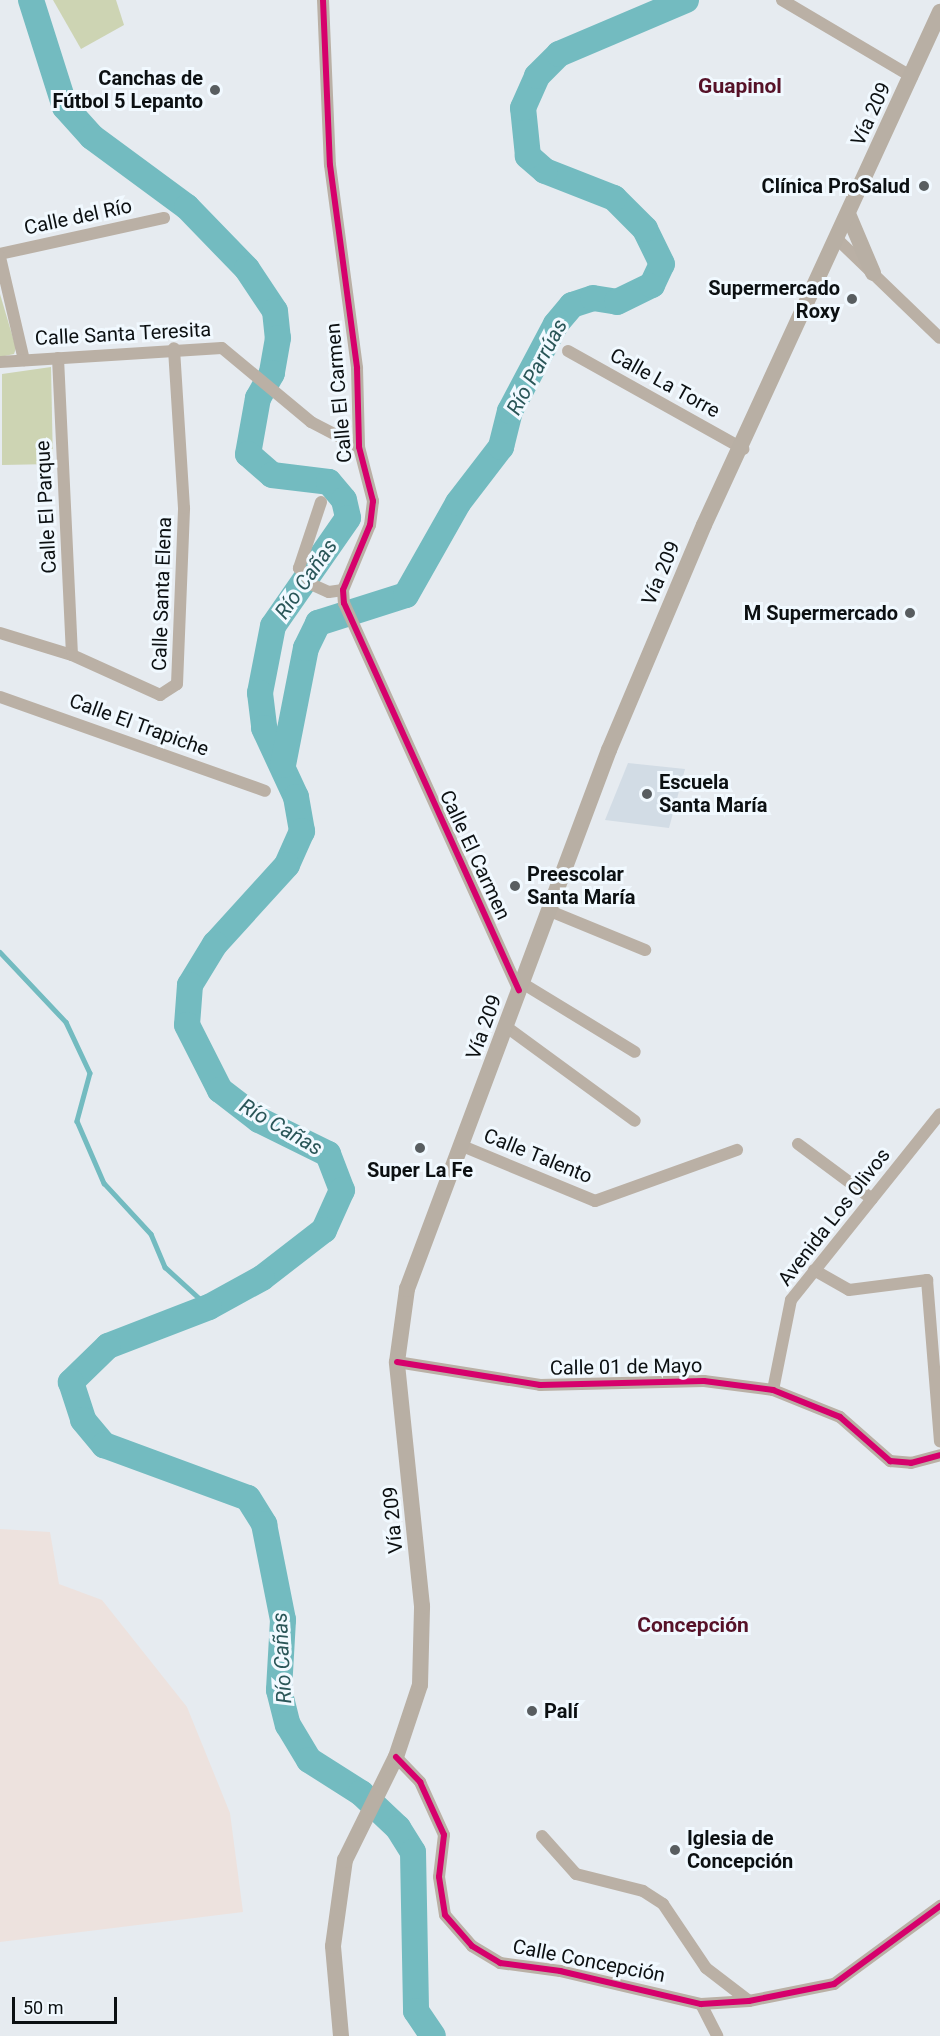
<!DOCTYPE html>
<meta charset="utf-8">
<style>
body{margin:0}
#map{position:relative;width:940px;height:2036px;overflow:hidden;background:#e6ebf0;font-family:Roboto,sans-serif}
div>[style]{position:absolute}
[style*='--x']{left:calc(var(--x)*1px);top:calc(var(--y)*1px);width:calc(var(--w)*1px);rotate:calc(var(--a)*1deg)}
.industrial>*{inset:0;background:#ede2de}
.built>*{inset:0;background:#d2dce5}
.green>*{inset:0;background:#cdd4b3}
.stream>*{height:4.5px;margin:-2.25px;padding:0 2.25px;transform-origin:2.25px;border-radius:2.25px;background:#73bbc0}
.river>*{height:26px;margin:-13px;padding:0 13px;transform-origin:13px;border-radius:13px;background:#73bbc0}
.minor>*{height:12px;margin:-6px;padding:0 6px;transform-origin:6px;border-radius:6px;background:#bab0a5}
.secondary>*{height:16px;margin:-8px;padding:0 8px;transform-origin:8px;border-radius:8px;background:#b8afa4}
.cycleway>*{height:6px;margin:-3px;padding:0 3px;transform-origin:3px;border-radius:3px;background:#d6006c}
.dots>*{width:16px;height:16px;translate:-50% -50%;box-sizing:border-box;border:3px solid #f1f9ff;border-radius:50%}
span{translate:-50% -50%;white-space:nowrap;text-align:center;line-height:1.15;-webkit-text-stroke:6px #f1f9ff;paint-order:stroke}
.poi-label{font-size:20px;color:#0c1012;font-weight:700}
.right{translate:-100% -50%;text-align:right}
.left{translate:0 -50%;text-align:left}
.street-label{font-size:20px;color:#0c1012}
.neighbourhood-label{font-size:21px;color:#561228;font-weight:700}
.water-label{font-size:21px;color:#2a5658;font-style:italic}
.scale{position:absolute;left:12px;top:1997px;width:105px;height:27px;box-sizing:border-box;border:3px solid #0c1012;border-top:0;padding-left:8px;font-size:18px;line-height:21px;white-space:nowrap;color:#0c1012;-webkit-text-stroke:4px #f1f9ff;paint-order:stroke}
</style>
<div id="map">
<div class="industrial">
<i style="clip-path:polygon(0 1529px,50px 1532px,59px 1584px,102px 1600px,187px 1707px,230px 1813px,243px 1912px,0 1942px)"></i>
</div>
<div class="built">
<i style="clip-path:polygon(628px 763px,685px 769px,669px 828px,605px 820px)"></i>
</div>
<div class="green">
<i style="clip-path:polygon(53px 0,116px 0,124px 25px,81px 49px)"></i>
<i style="clip-path:polygon(0 294px,16px 348px,14px 354px,0 357px)"></i>
<i style="clip-path:polygon(51px 367px,53px 464px,2px 465px,2px 374px)"></i>
</div>
<div class="stream">
<i style="--x:0;--y:952;--w:96;--a:46.7"></i>
<i style="--x:66;--y:1022;--w:56;--a:64.8"></i>
<i style="--x:90;--y:1073;--w:50;--a:105.2"></i>
<i style="--x:77;--y:1121;--w:68;--a:66.5"></i>
<i style="--x:104;--y:1183;--w:69;--a:47.3"></i>
<i style="--x:151;--y:1234;--w:36;--a:67"></i>
<i style="--x:165;--y:1267;--w:59;--a:42.3"></i>
</div>
<div class="river">
<i style="--x:31;--y:0;--w:112;--a:72.4"></i>
<i style="--x:65;--y:107;--w:40;--a:48"></i>
<i style="--x:92;--y:137;--w:118;--a:36.4"></i>
<i style="--x:187;--y:207;--w:86;--a:45.9"></i>
<i style="--x:247;--y:269;--w:50;--a:56.3"></i>
<i style="--x:275;--y:311;--w:27;--a:84"></i>
<i style="--x:278;--y:338;--w:36;--a:100"></i>
<i style="--x:272;--y:373;--w:29;--a:119"></i>
<i style="--x:258;--y:398;--w:57;--a:100.1"></i>
<i style="--x:248;--y:454;--w:32;--a:41"></i>
<i style="--x:272;--y:475;--w:57;--a:7"></i>
<i style="--x:329;--y:482;--w:23;--a:50"></i>
<i style="--x:344;--y:500;--w:18;--a:77"></i>
<i style="--x:348;--y:518;--w:131;--a:124.8"></i>
<i style="--x:273;--y:626;--w:68;--a:101"></i>
<i style="--x:260;--y:693;--w:35;--a:83"></i>
<i style="--x:264;--y:728;--w:76;--a:65.1"></i>
<i style="--x:296;--y:797;--w:35;--a:80"></i>
<i style="--x:302;--y:831;--w:37;--a:114"></i>
<i style="--x:287;--y:865;--w:107;--a:132.3"></i>
<i style="--x:215;--y:944;--w:48;--a:121.4"></i>
<i style="--x:190;--y:985;--w:40;--a:94.3"></i>
<i style="--x:187;--y:1025;--w:73;--a:63.1"></i>
<i style="--x:220;--y:1090;--w:49;--a:37.6"></i>
<i style="--x:259;--y:1120;--w:77;--a:26.2"></i>
<i style="--x:328;--y:1154;--w:39;--a:69"></i>
<i style="--x:342;--y:1190;--w:44;--a:114.2"></i>
<i style="--x:324;--y:1230;--w:78;--a:142.3"></i>
<i style="--x:262;--y:1278;--w:60;--a:151.3"></i>
<i style="--x:209;--y:1307;--w:108;--a:158.9"></i>
<i style="--x:108;--y:1346;--w:52;--a:135.8"></i>
<i style="--x:71;--y:1382;--w:40;--a:72"></i>
<i style="--x:83;--y:1420;--w:33;--a:50"></i>
<i style="--x:104;--y:1445;--w:153;--a:20.2"></i>
<i style="--x:248;--y:1498;--w:31;--a:58"></i>
<i style="--x:264;--y:1524;--w:98;--a:78.8"></i>
<i style="--x:283;--y:1620;--w:70;--a:93.3"></i>
<i style="--x:279;--y:1690;--w:36;--a:76"></i>
<i style="--x:288;--y:1725;--w:41;--a:59"></i>
<i style="--x:309;--y:1760;--w:62;--a:32.4"></i>
<i style="--x:361;--y:1793;--w:51;--a:43.4"></i>
<i style="--x:398;--y:1828;--w:28;--a:58"></i>
<i style="--x:413;--y:1852;--w:159;--a:88.9"></i>
<i style="--x:416;--y:2011;--w:30;--a:56"></i>
<i style="--x:283;--y:765;--w:119;--a:-78.9"></i>
<i style="--x:306;--y:648;--w:28;--a:-64"></i>
<i style="--x:318;--y:623;--w:92;--a:-17.7"></i>
<i style="--x:406;--y:595;--w:106;--a:-60.5"></i>
<i style="--x:458;--y:503;--w:71;--a:-52.5"></i>
<i style="--x:501;--y:447;--w:37;--a:-76"></i>
<i style="--x:510;--y:411;--w:98;--a:-62.1"></i>
<i style="--x:556;--y:324;--w:25;--a:-50"></i>
<i style="--x:572;--y:305;--w:22;--a:-18"></i>
<i style="--x:593;--y:298;--w:24;--a:9"></i>
<i style="--x:617;--y:302;--w:39;--a:-26"></i>
<i style="--x:652;--y:285;--w:23;--a:-65"></i>
<i style="--x:662;--y:264;--w:39;--a:-116"></i>
<i style="--x:645;--y:229;--w:44;--a:-135"></i>
<i style="--x:614;--y:198;--w:74;--a:-158.6"></i>
<i style="--x:545;--y:171;--w:23;--a:-139"></i>
<i style="--x:528;--y:156;--w:48;--a:-95.9"></i>
<i style="--x:523;--y:108;--w:35;--a:-66"></i>
<i style="--x:537;--y:76;--w:31;--a:-45"></i>
<i style="--x:559;--y:54;--w:138;--a:-23"></i>
</div>
<div class="minor">
<i style="--x:323;--y:0;--w:165;--a:87.6"></i>
<i style="--x:330;--y:165;--w:205;--a:82.4"></i>
<i style="--x:357;--y:368;--w:79;--a:88.5"></i>
<i style="--x:359;--y:447;--w:56;--a:75.5"></i>
<i style="--x:373;--y:501;--w:24;--a:97"></i>
<i style="--x:370;--y:525;--w:70;--a:112.6"></i>
<i style="--x:343;--y:590;--w:13;--a:86"></i>
<i style="--x:344;--y:603;--w:425;--a:65.7"></i>
<i style="--x:782;--y:0;--w:151;--a:30.6"></i>
<i style="--x:836;--y:238;--w:144;--a:43.9"></i>
<i style="--x:0;--y:254;--w:168;--a:-12.4"></i>
<i style="--x:0;--y:257;--w:106;--a:76.9"></i>
<i style="--x:568;--y:351;--w:201;--a:29.2"></i>
<i style="--x:58;--y:358;--w:297;--a:87.3"></i>
<i style="--x:0;--y:362;--w:222;--a:-3.6"></i>
<i style="--x:222;--y:348;--w:116;--a:39.7"></i>
<i style="--x:311;--y:422;--w:54;--a:27.5"></i>
<i style="--x:321;--y:502;--w:70;--a:108.4"></i>
<i style="--x:299;--y:568;--w:22;--a:51"></i>
<i style="--x:313;--y:585;--w:17;--a:24"></i>
<i style="--x:329;--y:592;--w:14;--a:-8"></i>
<i style="--x:0;--y:633;--w:75;--a:17"></i>
<i style="--x:72;--y:655;--w:97;--a:24.4"></i>
<i style="--x:160;--y:695;--w:20;--a:-33"></i>
<i style="--x:177;--y:684;--w:176;--a:-87.7"></i>
<i style="--x:184;--y:508;--w:160;--a:-93.6"></i>
<i style="--x:0;--y:697;--w:281;--a:19.5"></i>
<i style="--x:550;--y:911;--w:103;--a:22.3"></i>
<i style="--x:522;--y:983;--w:132;--a:31.4"></i>
<i style="--x:508;--y:1028;--w:157;--a:36.2"></i>
<i style="--x:798;--y:1144;--w:92;--a:36.6"></i>
<i style="--x:460;--y:1145;--w:146;--a:22.5"></i>
<i style="--x:595;--y:1201;--w:151;--a:-19.8"></i>
<i style="--x:814;--y:1270;--w:40;--a:29.7"></i>
<i style="--x:849;--y:1290;--w:79;--a:-7.3"></i>
<i style="--x:927;--y:1280;--w:162;--a:85.4"></i>
<i style="--x:397;--y:1362;--w:145;--a:9.1"></i>
<i style="--x:540;--y:1385;--w:164;--a:-1.4"></i>
<i style="--x:704;--y:1381;--w:70;--a:7.4"></i>
<i style="--x:773;--y:1390;--w:72;--a:21.9"></i>
<i style="--x:840;--y:1417;--w:67;--a:41.3"></i>
<i style="--x:890;--y:1461;--w:21;--a:5"></i>
<i style="--x:911;--y:1463;--w:30;--a:-15"></i>
<i style="--x:773;--y:1390;--w:92;--a:-78.7"></i>
<i style="--x:791;--y:1300;--w:238;--a:-51.3"></i>
<i style="--x:396;--y:1757;--w:35;--a:46"></i>
<i style="--x:420;--y:1782;--w:58;--a:65.6"></i>
<i style="--x:444;--y:1835;--w:42;--a:96.8"></i>
<i style="--x:439;--y:1877;--w:38;--a:81"></i>
<i style="--x:445;--y:1915;--w:41;--a:48.9"></i>
<i style="--x:472;--y:1946;--w:33;--a:31"></i>
<i style="--x:500;--y:1963;--w:61;--a:7.6"></i>
<i style="--x:560;--y:1971;--w:145;--a:13.2"></i>
<i style="--x:701;--y:2004;--w:48;--a:-3.6"></i>
<i style="--x:749;--y:2001;--w:87;--a:-11.3"></i>
<i style="--x:834;--y:1984;--w:132;--a:-36.3"></i>
<i style="--x:542;--y:1836;--w:51;--a:48.2"></i>
<i style="--x:576;--y:1874;--w:69;--a:14.2"></i>
<i style="--x:643;--y:1891;--w:24;--a:33"></i>
<i style="--x:663;--y:1904;--w:77;--a:56.1"></i>
<i style="--x:706;--y:1968;--w:54;--a:37.5"></i>
<i style="--x:701;--y:2004;--w:36;--a:63"></i>
</div>
<div class="secondary">
<i style="--x:848;--y:214;--w:64;--a:67"></i>
<i style="--x:341;--y:2036;--w:90;--a:-95.1"></i>
<i style="--x:333;--y:1946;--w:87;--a:-82.1"></i>
<i style="--x:345;--y:1860;--w:115;--a:-63.7"></i>
<i style="--x:396;--y:1757;--w:76;--a:-71.6"></i>
<i style="--x:420;--y:1685;--w:79;--a:-88.5"></i>
<i style="--x:422;--y:1606;--w:245;--a:-95.9"></i>
<i style="--x:397;--y:1362;--w:74;--a:-82.2"></i>
<i style="--x:407;--y:1289;--w:576;--a:-69.46"></i>
<i style="--x:609;--y:750;--w:244;--a:-67.1"></i>
<i style="--x:704;--y:525;--w:565;--a:-65.3"></i>
</div>
<div class="cycleway">
<i style="--x:323;--y:0;--w:165;--a:87.6"></i>
<i style="--x:330;--y:165;--w:205;--a:82.4"></i>
<i style="--x:357;--y:368;--w:79;--a:88.5"></i>
<i style="--x:359;--y:447;--w:56;--a:75.5"></i>
<i style="--x:373;--y:501;--w:24;--a:97"></i>
<i style="--x:370;--y:525;--w:70;--a:112.6"></i>
<i style="--x:343;--y:590;--w:13;--a:86"></i>
<i style="--x:344;--y:603;--w:425;--a:65.7"></i>
<i style="--x:397;--y:1362;--w:145;--a:9.1"></i>
<i style="--x:540;--y:1385;--w:164;--a:-1.4"></i>
<i style="--x:704;--y:1381;--w:70;--a:7.4"></i>
<i style="--x:773;--y:1390;--w:72;--a:21.9"></i>
<i style="--x:840;--y:1417;--w:67;--a:41.3"></i>
<i style="--x:890;--y:1461;--w:21;--a:5"></i>
<i style="--x:911;--y:1463;--w:30;--a:-15"></i>
<i style="--x:396;--y:1757;--w:35;--a:46"></i>
<i style="--x:420;--y:1782;--w:58;--a:65.6"></i>
<i style="--x:444;--y:1835;--w:42;--a:96.8"></i>
<i style="--x:439;--y:1877;--w:38;--a:81"></i>
<i style="--x:445;--y:1915;--w:41;--a:48.9"></i>
<i style="--x:472;--y:1946;--w:33;--a:31"></i>
<i style="--x:500;--y:1963;--w:61;--a:7.6"></i>
<i style="--x:560;--y:1971;--w:145;--a:13.2"></i>
<i style="--x:701;--y:2004;--w:48;--a:-3.6"></i>
<i style="--x:749;--y:2001;--w:87;--a:-11.3"></i>
<i style="--x:834;--y:1984;--w:132;--a:-36.3"></i>
</div>
<div class="dots">
<i style="left:215px;top:90px;background:#585d60"></i>
<i style="left:924px;top:186px;background:#585d60"></i>
<i style="left:852px;top:299px;background:#585d60"></i>
<i style="left:910px;top:613px;background:#585d60"></i>
<i style="left:647px;top:794px;background:#585d60"></i>
<i style="left:515px;top:886px;background:#585d60"></i>
<i style="left:420px;top:1148px;background:#585d60"></i>
<i style="left:532px;top:1711px;background:#585d60"></i>
<i style="left:675px;top:1850px;background:#585d60"></i>
</div>
<div class="poi-label">
<span class="right" style="left:203px;top:90px">Canchas de<br>Fútbol 5 Lepanto</span>
<span class="right" style="left:910px;top:186px">Clínica ProSalud</span>
<span class="right" style="left:840px;top:300px">Supermercado<br>Roxy</span>
<span class="right" style="left:898px;top:613px">M Supermercado</span>
<span class="left" style="left:659px;top:794px">Escuela<br>Santa María</span>
<span class="left" style="left:527px;top:886px">Preescolar<br>Santa María</span>
<span style="left:420px;top:1170px">Super La Fe</span>
<span class="left" style="left:544px;top:1711px">Palí</span>
<span class="left" style="left:687px;top:1850px">Iglesia de<br>Concepción</span>
</div>
<div class="street-label">
<span style="left:871px;top:114px;rotate:-65deg">Vía 209</span>
<span style="left:78px;top:217px;rotate:-12deg">Calle del Río</span>
<span style="left:123px;top:334px;rotate:-3deg">Calle Santa Teresita</span>
<span style="left:665px;top:383px;rotate:29deg">Calle La Torre</span>
<span style="left:339px;top:393px;rotate:-95deg">Calle El Carmen</span>
<span style="left:46px;top:507px;rotate:-93deg">Calle El Parque</span>
<span style="left:661px;top:573px;rotate:-67deg">Vía 209</span>
<span style="left:162px;top:594px;rotate:-88deg">Calle Santa Elena</span>
<span style="left:139px;top:725px;rotate:20deg">Calle El Trapiche</span>
<span style="left:475px;top:855px;rotate:65deg">Calle El Carmen</span>
<span style="left:484px;top:1027px;rotate:-70deg">Vía 209</span>
<span style="left:538px;top:1156px;rotate:22deg">Calle Talento</span>
<span style="left:834px;top:1217px;rotate:-52deg">Avenida Los Olivos</span>
<span style="left:626px;top:1367px;rotate:-1deg">Calle 01 de Mayo</span>
<span style="left:393px;top:1520px;rotate:-95deg">Vía 209</span>
<span style="left:589px;top:1961px;rotate:11deg">Calle Concepción</span>
</div>
<div class="neighbourhood-label">
<span style="left:740px;top:86px">Guapinol</span>
<span style="left:693px;top:1625px">Concepción</span>
</div>
<div class="water-label">
<span style="left:537px;top:367px;rotate:-62deg">Río Parrúas</span>
<span style="left:306px;top:579px;rotate:-55deg">Río Cañas</span>
<span style="left:281px;top:1127px;rotate:30deg">Río Cañas</span>
<span style="left:282px;top:1658px;rotate:-93deg">Río Cañas</span>
</div>
<div class="scale">50 m</div>
</div>
